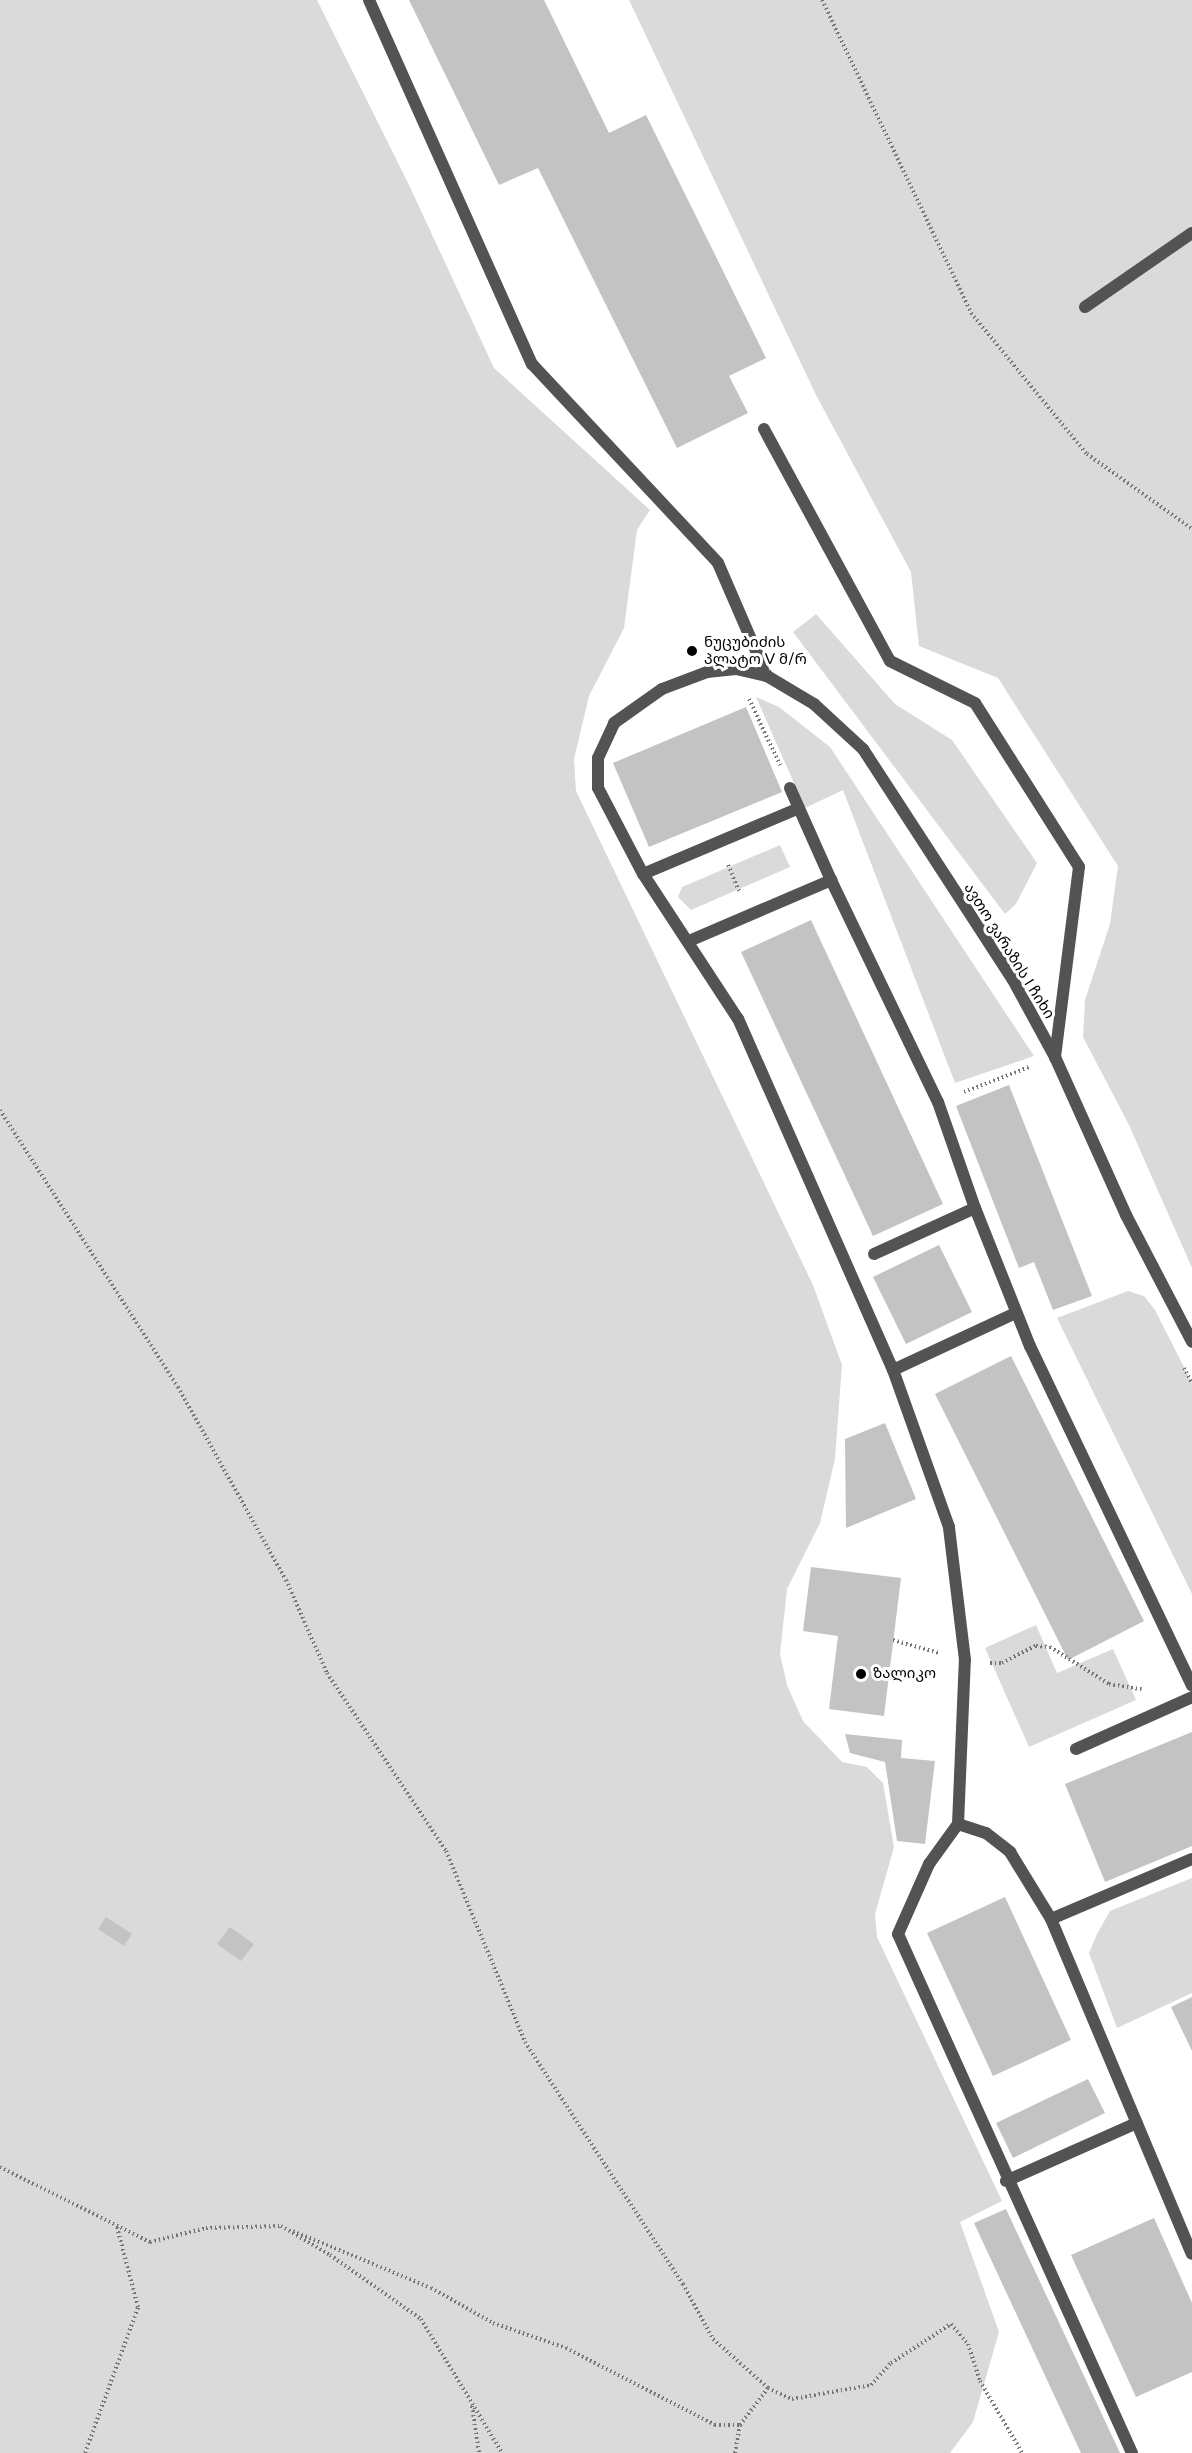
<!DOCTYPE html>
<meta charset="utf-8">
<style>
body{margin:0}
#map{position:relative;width:1192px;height:2453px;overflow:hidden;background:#fff;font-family:"Varela Round","Noto Sans Georgian",sans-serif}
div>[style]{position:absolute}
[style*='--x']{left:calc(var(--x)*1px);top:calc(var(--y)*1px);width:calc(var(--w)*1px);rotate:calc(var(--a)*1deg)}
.green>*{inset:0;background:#dadada}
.building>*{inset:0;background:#c3c3c3}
.path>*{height:4px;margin-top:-2px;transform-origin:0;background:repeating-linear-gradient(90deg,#757575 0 1.5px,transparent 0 4.5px)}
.service>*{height:12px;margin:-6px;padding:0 6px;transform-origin:6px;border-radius:6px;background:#535353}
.minor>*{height:12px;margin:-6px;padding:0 6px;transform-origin:6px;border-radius:6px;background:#535353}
.dots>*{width:16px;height:16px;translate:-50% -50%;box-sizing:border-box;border:3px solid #fff;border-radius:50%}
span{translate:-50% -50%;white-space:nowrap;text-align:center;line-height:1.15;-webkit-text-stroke:6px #fff;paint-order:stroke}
.poi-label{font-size:15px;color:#000}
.left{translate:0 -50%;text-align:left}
.street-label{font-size:15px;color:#000}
</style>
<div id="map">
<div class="green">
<i style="clip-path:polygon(0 0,317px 0,409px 185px,494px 368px,650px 510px,637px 530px,624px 628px,589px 696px,574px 759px,576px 791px,813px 1285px,842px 1365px,835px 1459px,820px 1523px,787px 1589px,780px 1654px,787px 1685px,803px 1721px,842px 1762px,867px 1767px,883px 1783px,894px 1847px,875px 1914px,877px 1937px,1002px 2201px,960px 2222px,999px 2332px,973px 2422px,950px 2453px,0 2453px)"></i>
<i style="clip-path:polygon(629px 0,1192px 0,1192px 1268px,1129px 1125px,1083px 1037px,1085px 1000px,1110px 924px,1118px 866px,998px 678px,919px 646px,911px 572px,816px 395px)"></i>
<i style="clip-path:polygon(816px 614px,895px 704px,952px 740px,1037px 863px,1016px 904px,1005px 914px,793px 632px)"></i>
<i style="clip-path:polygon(756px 697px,779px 707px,830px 747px,1034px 1056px,955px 1083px,843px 790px,805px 808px)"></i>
<i style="clip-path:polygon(780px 845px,790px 867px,691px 910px,678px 897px,682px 887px)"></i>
<i style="clip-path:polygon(1128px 1291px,1144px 1296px,1155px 1310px,1192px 1383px,1192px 1594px,1057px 1318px)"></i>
<i style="clip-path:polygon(1036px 1625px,1057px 1673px,1113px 1649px,1136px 1700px,1029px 1747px,985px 1648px)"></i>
<i style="clip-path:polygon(1192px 1878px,1192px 1993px,1117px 2028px,1089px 1953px,1097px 1934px,1110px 1911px)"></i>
</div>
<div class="building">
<i style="clip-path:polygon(409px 0,544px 0,609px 133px,646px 115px,766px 358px,729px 376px,748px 413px,677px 448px,538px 168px,499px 185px)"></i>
<i style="clip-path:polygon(746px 707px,782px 792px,649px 847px,613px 763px)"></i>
<i style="clip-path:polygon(811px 920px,943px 1204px,873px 1236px,741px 952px)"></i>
<i style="clip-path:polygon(1009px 1085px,1092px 1296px,1053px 1310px,1034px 1262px,1019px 1268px,956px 1106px)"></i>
<i style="clip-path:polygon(939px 1245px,972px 1312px,906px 1344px,873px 1277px)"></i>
<i style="clip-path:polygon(1011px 1356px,1144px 1621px,1068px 1660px,935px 1394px)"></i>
<i style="clip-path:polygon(885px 1423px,916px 1499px,846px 1528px,845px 1439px)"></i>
<i style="clip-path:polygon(811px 1567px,901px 1578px,884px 1716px,829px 1709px,838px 1636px,803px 1631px)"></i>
<i style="clip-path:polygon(1192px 1732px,1192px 1846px,1105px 1882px,1065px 1784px)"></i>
<i style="clip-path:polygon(845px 1734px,902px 1740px,901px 1758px,935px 1761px,925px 1844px,897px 1841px,885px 1762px,850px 1753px)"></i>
<i style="clip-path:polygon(1005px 1897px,1071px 2040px,993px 2076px,927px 1933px)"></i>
<i style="clip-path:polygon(106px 1917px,132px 1934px,124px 1946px,98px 1929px)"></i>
<i style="clip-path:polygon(230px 1927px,254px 1944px,241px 1961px,217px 1944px)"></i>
<i style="clip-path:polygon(1192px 1997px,1192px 2051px,1171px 2007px)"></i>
<i style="clip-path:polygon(1088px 2079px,1105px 2113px,1013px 2158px,996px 2123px)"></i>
<i style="clip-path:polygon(1006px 2209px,1120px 2453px,1081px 2453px,974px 2223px)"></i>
<i style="clip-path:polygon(1154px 2218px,1192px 2303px,1192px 2372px,1136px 2397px,1071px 2255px)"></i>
</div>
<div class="path">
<i style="--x:822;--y:0;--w:347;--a:64.5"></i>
<i style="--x:971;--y:313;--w:183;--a:50.6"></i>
<i style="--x:1087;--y:454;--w:129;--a:35.5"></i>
<i style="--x:749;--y:699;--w:73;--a:64.8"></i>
<i style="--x:728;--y:865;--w:28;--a:67"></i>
<i style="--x:964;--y:1092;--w:70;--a:-21"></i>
<i style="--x:0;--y:1110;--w:329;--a:57.3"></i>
<i style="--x:178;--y:1387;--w:221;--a:60.8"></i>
<i style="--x:286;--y:1580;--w:102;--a:66.2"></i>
<i style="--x:327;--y:1673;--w:214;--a:56.2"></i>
<i style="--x:446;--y:1851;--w:207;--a:67.5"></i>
<i style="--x:525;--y:2042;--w:289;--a:56.9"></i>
<i style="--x:683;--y:2284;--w:63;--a:61.4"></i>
<i style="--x:713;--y:2339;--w:74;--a:41.7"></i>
<i style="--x:768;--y:2388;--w:26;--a:25"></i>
<i style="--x:792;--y:2399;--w:80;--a:-10"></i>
<i style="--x:871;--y:2385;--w:30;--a:-48"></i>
<i style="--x:891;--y:2363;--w:72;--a:-33"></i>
<i style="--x:951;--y:2324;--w:26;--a:50"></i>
<i style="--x:968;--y:2344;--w:39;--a:72"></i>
<i style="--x:980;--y:2381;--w:83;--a:59.7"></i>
<i style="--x:1184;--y:1368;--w:17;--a:62"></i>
<i style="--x:893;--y:1640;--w:48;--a:15.8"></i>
<i style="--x:990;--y:1663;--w:12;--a:0"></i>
<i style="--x:1002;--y:1663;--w:38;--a:-27"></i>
<i style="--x:1036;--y:1646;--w:14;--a:4"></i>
<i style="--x:1050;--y:1647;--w:70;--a:32.1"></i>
<i style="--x:1109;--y:1684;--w:33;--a:9"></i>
<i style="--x:0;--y:2167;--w:168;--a:26.6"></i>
<i style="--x:150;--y:2242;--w:58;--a:-14"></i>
<i style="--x:206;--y:2228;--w:75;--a:-1.5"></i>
<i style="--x:281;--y:2226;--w:57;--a:30.6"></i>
<i style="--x:330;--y:2255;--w:111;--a:35.1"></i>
<i style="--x:421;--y:2319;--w:157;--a:58.8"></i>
<i style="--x:293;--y:2231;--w:149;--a:22.4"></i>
<i style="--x:431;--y:2288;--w:71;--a:29.4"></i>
<i style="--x:493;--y:2323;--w:77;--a:18.9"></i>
<i style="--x:566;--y:2348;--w:168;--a:27.3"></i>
<i style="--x:715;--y:2425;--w:25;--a:0"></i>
<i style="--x:740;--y:2425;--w:46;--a:-52.9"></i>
<i style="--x:472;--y:2406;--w:48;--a:81.5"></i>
<i style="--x:85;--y:2453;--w:155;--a:-70"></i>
<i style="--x:138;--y:2307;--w:83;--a:-104.7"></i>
<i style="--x:735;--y:2453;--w:28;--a:-80"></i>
</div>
<div class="service">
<i style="--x:369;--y:0;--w:399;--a:65.9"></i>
<i style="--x:532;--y:364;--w:272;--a:46.9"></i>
<i style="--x:718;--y:563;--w:123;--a:66.6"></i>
<i style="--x:1085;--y:307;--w:130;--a:-34.7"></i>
<i style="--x:764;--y:429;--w:264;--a:61.5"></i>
<i style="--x:890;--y:661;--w:95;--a:26.3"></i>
<i style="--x:975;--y:703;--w:194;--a:57.6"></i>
<i style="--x:1079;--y:867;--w:192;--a:97.2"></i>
<i style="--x:790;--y:788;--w:101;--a:66"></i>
<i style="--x:643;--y:874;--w:169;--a:-22.9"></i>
<i style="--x:689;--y:941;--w:155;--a:-23.2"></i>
<i style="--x:831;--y:880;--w:246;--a:64.3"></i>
<i style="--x:938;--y:1102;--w:112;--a:70.8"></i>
<i style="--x:975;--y:1208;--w:149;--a:68.3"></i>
<i style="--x:1030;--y:1346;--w:376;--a:64.5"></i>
<i style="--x:874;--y:1254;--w:111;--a:-24.5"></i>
<i style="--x:893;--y:1370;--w:136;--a:-24.9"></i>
<i style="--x:1076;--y:1749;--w:127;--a:-24.1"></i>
<i style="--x:958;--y:1824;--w:29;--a:18"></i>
<i style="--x:986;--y:1833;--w:31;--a:38"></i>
<i style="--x:1010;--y:1852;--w:79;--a:58.5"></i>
<i style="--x:1051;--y:1919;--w:363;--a:67.2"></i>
<i style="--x:1051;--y:1919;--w:153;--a:-23.1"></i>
<i style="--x:1006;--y:2181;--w:143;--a:-23.9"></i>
</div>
<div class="minor">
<i style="--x:1132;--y:2453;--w:569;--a:-114.27"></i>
<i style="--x:898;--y:1934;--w:77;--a:-66.1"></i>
<i style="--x:929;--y:1864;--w:49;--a:-54.1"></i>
<i style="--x:958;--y:1824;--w:164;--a:-87.6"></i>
<i style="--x:965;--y:1660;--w:134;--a:-96.9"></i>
<i style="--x:949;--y:1527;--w:167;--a:-109.6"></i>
<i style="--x:893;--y:1370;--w:384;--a:-113.8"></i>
<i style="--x:738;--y:1019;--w:173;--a:-123.2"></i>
<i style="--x:643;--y:874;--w:97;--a:-117.6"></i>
<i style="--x:598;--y:788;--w:30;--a:-90"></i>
<i style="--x:598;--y:758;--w:38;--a:-65"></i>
<i style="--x:614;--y:723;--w:59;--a:-35.3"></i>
<i style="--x:662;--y:689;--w:48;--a:-20.7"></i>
<i style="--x:707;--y:672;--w:29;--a:-6"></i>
<i style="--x:736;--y:669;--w:32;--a:13"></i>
<i style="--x:767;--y:676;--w:55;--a:30.8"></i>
<i style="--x:814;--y:704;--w:67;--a:42.6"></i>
<i style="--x:863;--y:749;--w:275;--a:57"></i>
<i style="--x:1013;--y:980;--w:88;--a:61.4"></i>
<i style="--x:1055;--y:1057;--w:173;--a:65.8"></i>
<i style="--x:1126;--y:1215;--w:143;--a:62.5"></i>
</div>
<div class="dots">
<i style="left:692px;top:651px;background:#000"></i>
<i style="left:861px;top:1674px;background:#000"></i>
</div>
<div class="poi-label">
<span class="left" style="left:704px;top:651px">ნუცუბიძის<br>პლატო V მ/რ</span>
<span class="left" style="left:873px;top:1674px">ზალიკო</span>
</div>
<div class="street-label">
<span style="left:1009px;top:951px;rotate:58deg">ავთო ვარაზის I ჩიხი</span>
</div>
</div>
